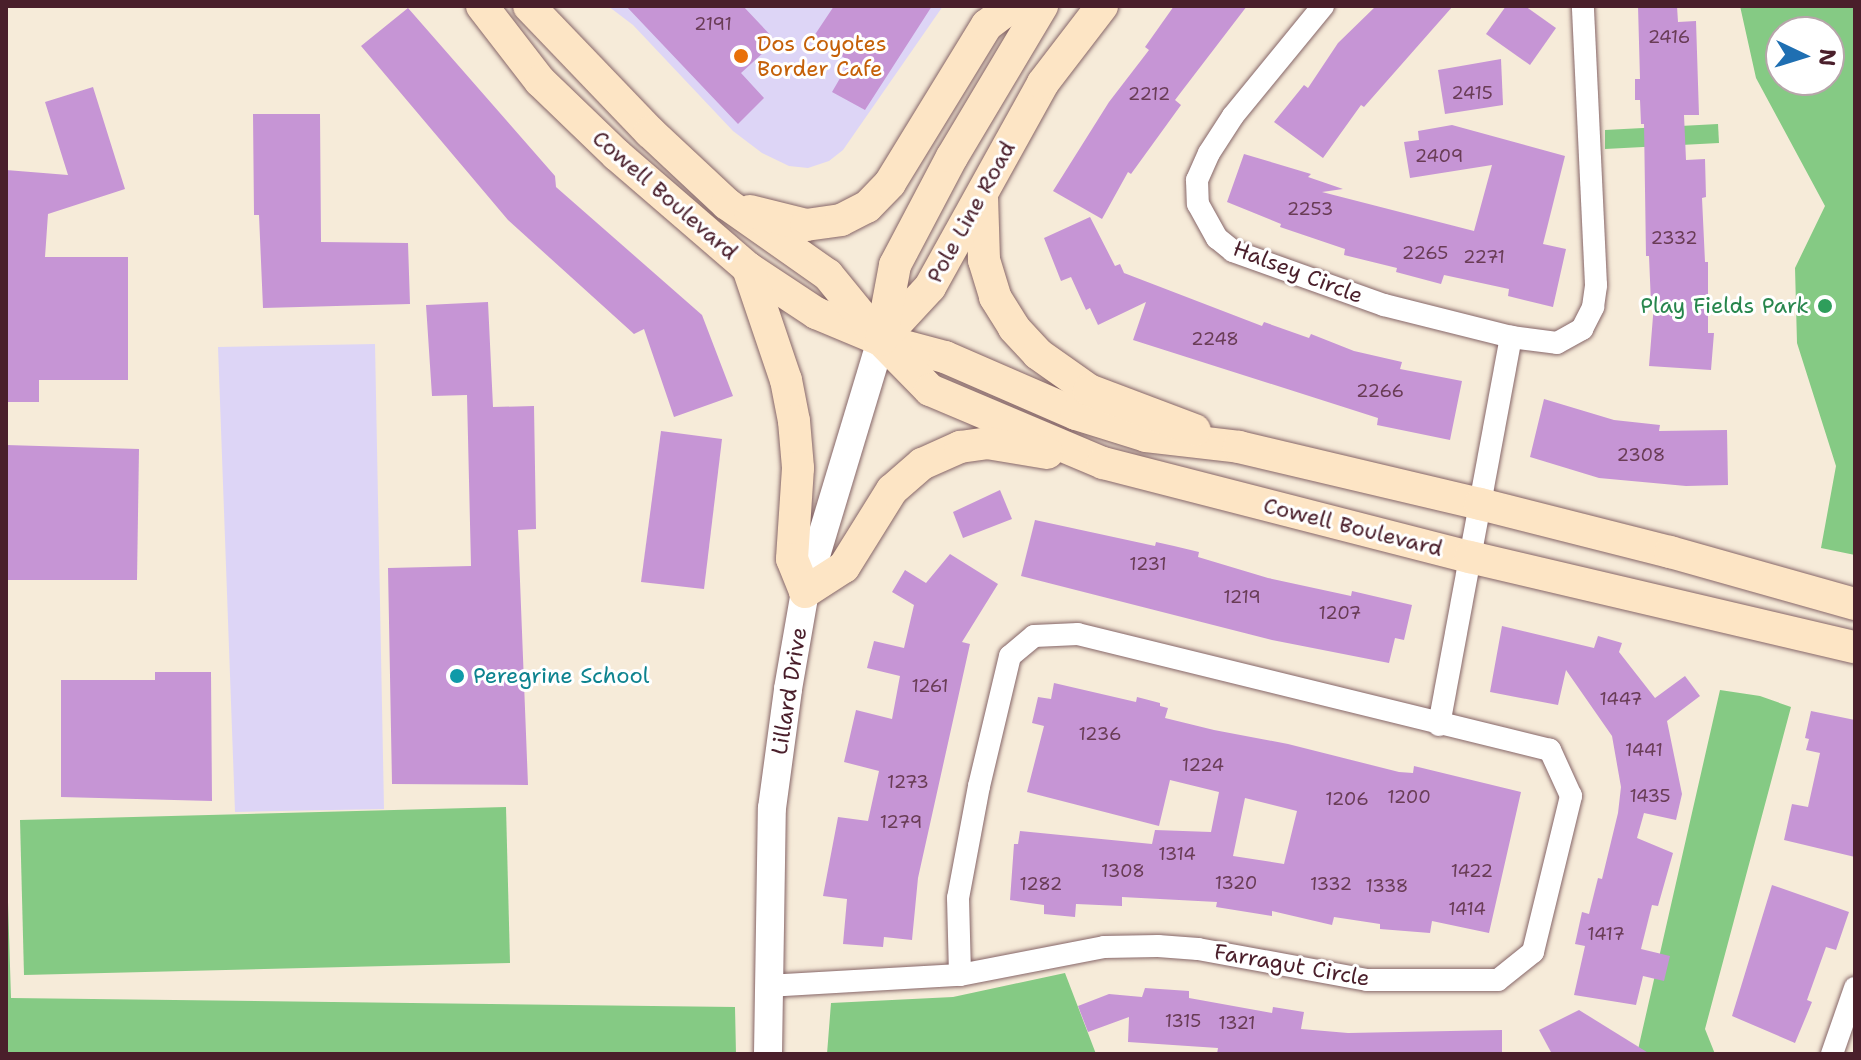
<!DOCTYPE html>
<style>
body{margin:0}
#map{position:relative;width:1861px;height:1060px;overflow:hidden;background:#f6ebd9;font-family:"Shantell Sans",sans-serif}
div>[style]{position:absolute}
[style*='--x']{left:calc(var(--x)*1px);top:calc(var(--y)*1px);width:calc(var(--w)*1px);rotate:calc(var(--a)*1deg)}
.built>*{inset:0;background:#ddd5f6}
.green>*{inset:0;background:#85ca84}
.building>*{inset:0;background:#c695d5}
.roads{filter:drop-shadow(0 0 2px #866668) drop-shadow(0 0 2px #866668)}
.minor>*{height:22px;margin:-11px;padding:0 11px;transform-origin:11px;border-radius:11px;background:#fff}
.tertiary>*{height:28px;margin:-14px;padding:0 14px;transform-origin:14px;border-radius:14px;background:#fff}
.secondary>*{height:32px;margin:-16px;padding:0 16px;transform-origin:16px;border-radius:16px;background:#fde5c5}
.dots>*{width:22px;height:22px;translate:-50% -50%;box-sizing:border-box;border:4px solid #fff;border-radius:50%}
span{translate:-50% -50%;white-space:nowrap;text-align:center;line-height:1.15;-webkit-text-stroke:6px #fff;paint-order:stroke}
.number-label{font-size:18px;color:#693c56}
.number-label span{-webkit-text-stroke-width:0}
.food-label{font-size:22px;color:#c56008}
.left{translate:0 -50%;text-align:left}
.street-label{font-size:22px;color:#4a1f2b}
.leisure-label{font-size:22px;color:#27864d}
.right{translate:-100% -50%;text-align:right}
.culture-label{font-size:22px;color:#0d838f}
.frame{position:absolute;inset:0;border:8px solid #4a1f2b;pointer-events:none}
.north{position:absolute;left:1765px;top:16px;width:80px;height:80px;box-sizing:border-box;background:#fff;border:2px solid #b7a5aa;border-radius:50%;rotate:94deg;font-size:22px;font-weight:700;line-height:32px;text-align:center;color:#4a1f2b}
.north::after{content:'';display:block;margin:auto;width:28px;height:36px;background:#1f6fb2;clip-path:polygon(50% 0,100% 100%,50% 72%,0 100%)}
</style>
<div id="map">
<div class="built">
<i style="clip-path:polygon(608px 6px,943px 6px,843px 150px,829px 161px,808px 168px,789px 166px,762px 153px,733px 131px,633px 25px)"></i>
<i style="clip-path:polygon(375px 344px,384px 809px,235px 812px,218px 347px)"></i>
</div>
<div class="green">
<i style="clip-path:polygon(evenodd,1740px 6px,1855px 6px,1855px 555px,1821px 548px,1836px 466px,1797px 343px,1795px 268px,1825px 206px,1756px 78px,1740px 6px,1781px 32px,1829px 32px,1829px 80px,1781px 80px,1781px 32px)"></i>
<i style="clip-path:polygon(1718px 124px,1719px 143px,1605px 149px,1605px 130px)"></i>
<i style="clip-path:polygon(1720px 690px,1760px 696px,1791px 707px,1705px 1029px,1715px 1054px,1637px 1054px)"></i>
<i style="clip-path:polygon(506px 807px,510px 963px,24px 975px,20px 820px)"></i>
<i style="clip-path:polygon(6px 838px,11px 998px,735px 1007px,736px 1054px,6px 1054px)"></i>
<i style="clip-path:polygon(1065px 973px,1096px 1054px,827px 1054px,831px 1003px,953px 997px)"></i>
</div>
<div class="building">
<i style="clip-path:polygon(626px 6px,743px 6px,776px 41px,741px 73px,764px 98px,738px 124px)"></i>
<i style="clip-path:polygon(834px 6px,932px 6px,865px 110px,832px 92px,850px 61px,812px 39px)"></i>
<i style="clip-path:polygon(1174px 6px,1247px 6px,1175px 100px,1181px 105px,1131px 174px,1128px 172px,1102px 219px,1053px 191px,1109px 102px,1149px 50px,1145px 47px)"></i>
<i style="clip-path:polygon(1376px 6px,1453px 6px,1364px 107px,1361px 105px,1323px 158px,1274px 122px,1304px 85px,1308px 88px,1338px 43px)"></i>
<i style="clip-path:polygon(1506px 6px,1525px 6px,1556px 28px,1530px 65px,1486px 34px)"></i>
<i style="clip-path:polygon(1638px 6px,1677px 6px,1678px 22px,1696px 21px,1699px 115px,1684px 115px,1686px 160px,1705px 159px,1706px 197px,1702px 198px,1705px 262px,1708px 262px,1708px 333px,1714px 333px,1711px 370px,1649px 366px,1654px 304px,1651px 304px,1649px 256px,1646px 256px,1644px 124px,1641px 124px,1640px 100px,1635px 100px,1635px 79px,1640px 79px)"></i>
<i style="clip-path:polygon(408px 8px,555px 176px,556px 187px,702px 315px,733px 396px,674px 417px,644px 329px,634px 334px,508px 220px,361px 46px)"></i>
<i style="clip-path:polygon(1501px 59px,1503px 105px,1445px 114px,1438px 70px)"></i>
<i style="clip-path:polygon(93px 87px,125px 189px,48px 214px,45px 257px,128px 257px,128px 380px,39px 380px,39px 402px,6px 402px,6px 170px,68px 175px,45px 102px)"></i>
<i style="clip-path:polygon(253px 114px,320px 114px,321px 242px,408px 243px,410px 304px,263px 308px,259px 215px,254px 215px)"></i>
<i style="clip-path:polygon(1452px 125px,1565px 156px,1543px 244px,1566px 249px,1553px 307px,1508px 296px,1509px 289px,1444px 275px,1441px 284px,1396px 272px,1397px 268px,1344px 255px,1345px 249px,1280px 227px,1281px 224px,1227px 202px,1244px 154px,1311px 174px,1308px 177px,1343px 189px,1322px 192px,1474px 231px,1492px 165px,1410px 178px,1404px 142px,1419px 140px,1418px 131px)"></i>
<i style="clip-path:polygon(1090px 217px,1115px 266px,1120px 264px,1124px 273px,1262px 326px,1264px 322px,1309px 338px,1311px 334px,1354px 351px,1402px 362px,1400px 369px,1462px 381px,1450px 440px,1377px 425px,1378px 418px,1133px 340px,1146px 302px,1098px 325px,1090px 308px,1086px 310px,1071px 277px,1061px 281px,1044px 238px)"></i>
<i style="clip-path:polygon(488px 302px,493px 407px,534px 406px,536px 529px,518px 530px,528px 785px,392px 784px,388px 568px,471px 566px,467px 395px,432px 396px,426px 305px)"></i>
<i style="clip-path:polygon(1544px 399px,1614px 420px,1660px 425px,1659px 431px,1727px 430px,1728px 485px,1686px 486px,1599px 478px,1530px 457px)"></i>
<i style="clip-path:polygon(661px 431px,722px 439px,704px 589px,641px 582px)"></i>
<i style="clip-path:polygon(6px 445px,139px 449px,137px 580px,6px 580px)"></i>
<i style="clip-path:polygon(1000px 490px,1012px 519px,963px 538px,953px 512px)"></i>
<i style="clip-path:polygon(1035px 520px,1155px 546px,1156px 542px,1174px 546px,1199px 552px,1198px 557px,1268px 578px,1351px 596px,1352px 591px,1412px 605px,1404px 640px,1395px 638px,1389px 663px,1272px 640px,1021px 576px)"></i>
<i style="clip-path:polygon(950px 554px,998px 584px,962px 642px,970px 644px,918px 878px,912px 940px,884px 937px,883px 947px,843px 944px,847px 899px,823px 896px,838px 817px,868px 821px,879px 771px,844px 762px,856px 710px,892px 719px,900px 676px,867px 668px,874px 641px,904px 648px,914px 605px,892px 592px,905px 570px,926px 583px)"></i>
<i style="clip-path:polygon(1502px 626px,1594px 648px,1598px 636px,1622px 643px,1619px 652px,1655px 698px,1685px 676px,1700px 696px,1667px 721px,1682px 794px,1676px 820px,1644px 813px,1637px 838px,1673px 853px,1658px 906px,1652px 905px,1641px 949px,1670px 956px,1664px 981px,1643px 976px,1636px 1005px,1574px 995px,1585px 946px,1575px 944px,1582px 912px,1589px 914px,1598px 878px,1602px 879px,1618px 813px,1621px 787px,1612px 736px,1566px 670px,1558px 705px,1490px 692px)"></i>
<i style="clip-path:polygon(155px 672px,211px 672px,212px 801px,61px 797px,61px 680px,155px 680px)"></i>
<i style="clip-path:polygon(evenodd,1054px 683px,1136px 702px,1137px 697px,1160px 703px,1160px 706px,1168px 708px,1165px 718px,1214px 730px,1288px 744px,1399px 772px,1413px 773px,1414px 766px,1521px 792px,1489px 933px,1432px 921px,1430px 933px,1380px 929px,1380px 924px,1334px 917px,1332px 925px,1272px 911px,1272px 916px,1216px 907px,1217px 902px,1122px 897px,1122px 906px,1076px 904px,1075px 917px,1044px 914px,1044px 905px,1010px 900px,1014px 844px,1018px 844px,1020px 831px,1152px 844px,1155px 830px,1211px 832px,1219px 792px,1170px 780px,1159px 826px,1027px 792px,1044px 726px,1032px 723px,1038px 697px,1051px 699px,1054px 683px,1245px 798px,1297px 811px,1284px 864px,1233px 856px,1245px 798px)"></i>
<i style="clip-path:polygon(1811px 711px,1855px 720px,1855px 857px,1784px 840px,1792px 804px,1808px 807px,1820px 753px,1806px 750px,1809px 739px,1805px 738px)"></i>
<i style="clip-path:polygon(1772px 885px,1849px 912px,1836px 950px,1826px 947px,1807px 1000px,1812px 1002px,1795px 1043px,1732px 1016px)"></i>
<i style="clip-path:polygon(1145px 988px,1189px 991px,1189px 998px,1272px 1013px,1273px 1007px,1304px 1012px,1301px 1029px,1348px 1033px,1502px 1030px,1502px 1054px,1217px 1054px,1218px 1048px,1128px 1042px,1129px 1017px,1088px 1032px,1078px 1006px,1109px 994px,1142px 997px)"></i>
<i style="clip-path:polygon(1579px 1010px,1650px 1054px,1552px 1054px,1539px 1030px)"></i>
</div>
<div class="roads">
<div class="minor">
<i style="--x:1323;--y:6;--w:142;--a:129.3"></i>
<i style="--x:1233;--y:116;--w:44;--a:123"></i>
<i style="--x:1209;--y:153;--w:30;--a:114"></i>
<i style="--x:1197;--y:180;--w:24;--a:88"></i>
<i style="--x:1198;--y:204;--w:39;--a:61"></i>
<i style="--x:1217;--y:238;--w:21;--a:39"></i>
<i style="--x:1233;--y:251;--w:160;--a:19.7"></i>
<i style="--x:1384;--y:305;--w:131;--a:14.1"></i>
<i style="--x:1511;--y:337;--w:46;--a:7.4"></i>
<i style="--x:1557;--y:343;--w:29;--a:-29"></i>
<i style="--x:1582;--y:329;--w:25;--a:-63"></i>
<i style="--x:1593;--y:307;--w:22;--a:-82"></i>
<i style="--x:1596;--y:285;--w:279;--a:-92.7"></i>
<i style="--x:1439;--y:725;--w:395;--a:-79.5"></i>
<i style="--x:767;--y:986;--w:193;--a:-3.3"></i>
<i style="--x:960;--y:975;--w:147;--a:-11"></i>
<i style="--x:1104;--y:947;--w:54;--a:-1.1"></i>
<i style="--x:1158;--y:946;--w:40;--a:4.3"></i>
<i style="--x:1198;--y:949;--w:172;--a:10.4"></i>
<i style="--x:1367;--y:980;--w:131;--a:0"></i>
<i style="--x:1498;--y:980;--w:45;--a:-38.7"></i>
<i style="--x:1533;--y:952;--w:161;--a:-76.3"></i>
<i style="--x:1571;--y:796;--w:51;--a:-114.5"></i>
<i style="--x:1550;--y:750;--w:486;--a:-166.2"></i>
<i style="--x:1078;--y:634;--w:44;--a:177.4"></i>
<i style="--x:1034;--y:636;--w:31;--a:140"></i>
<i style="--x:1010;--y:656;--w:134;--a:103.4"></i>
<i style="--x:979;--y:786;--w:114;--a:100.6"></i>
<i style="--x:958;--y:898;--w:77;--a:88.5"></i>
<i style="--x:1832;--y:1054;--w:70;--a:-70.8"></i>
</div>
<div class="tertiary">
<i style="--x:768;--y:1054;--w:246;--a:-89.1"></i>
<i style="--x:772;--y:808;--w:120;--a:-82.3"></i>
<i style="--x:788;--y:689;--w:98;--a:-80.1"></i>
<i style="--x:805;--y:592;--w:263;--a:-73.2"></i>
</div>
<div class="secondary">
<i style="--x:482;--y:6;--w:95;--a:52.3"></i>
<i style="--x:540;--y:81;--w:107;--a:43.9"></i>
<i style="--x:617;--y:155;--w:173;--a:40.8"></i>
<i style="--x:748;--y:268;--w:82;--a:33.5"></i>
<i style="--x:816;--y:313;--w:70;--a:22.6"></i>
<i style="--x:881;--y:340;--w:66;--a:14.9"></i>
<i style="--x:945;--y:357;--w:143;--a:23.5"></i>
<i style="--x:1076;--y:414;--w:73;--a:17.4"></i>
<i style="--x:1146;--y:436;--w:94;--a:6.7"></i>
<i style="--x:1239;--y:447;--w:248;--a:13.3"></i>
<i style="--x:1480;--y:504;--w:196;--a:14.2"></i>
<i style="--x:1670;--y:552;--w:192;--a:15.7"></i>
<i style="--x:529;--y:6;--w:175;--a:46.2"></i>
<i style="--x:650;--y:132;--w:105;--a:43.1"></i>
<i style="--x:727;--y:204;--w:123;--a:35.1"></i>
<i style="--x:828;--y:275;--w:84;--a:50.8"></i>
<i style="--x:881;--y:340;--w:70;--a:45.6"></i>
<i style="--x:930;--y:390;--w:188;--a:22.9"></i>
<i style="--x:1103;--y:463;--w:379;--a:14.4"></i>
<i style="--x:1470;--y:557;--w:395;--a:13.2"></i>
<i style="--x:982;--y:196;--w:64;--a:88.2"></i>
<i style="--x:984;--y:260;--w:39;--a:73"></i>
<i style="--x:995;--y:297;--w:36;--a:58"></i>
<i style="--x:1014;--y:328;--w:35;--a:47"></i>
<i style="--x:1038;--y:354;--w:62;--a:35.2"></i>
<i style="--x:1089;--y:390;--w:113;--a:20.7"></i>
<i style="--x:750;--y:211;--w:58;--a:14"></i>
<i style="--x:806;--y:225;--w:35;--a:-8"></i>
<i style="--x:841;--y:220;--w:29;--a:-27"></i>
<i style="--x:867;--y:207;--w:33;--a:-46"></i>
<i style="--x:890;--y:183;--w:185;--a:-58.5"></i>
<i style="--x:987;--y:25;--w:31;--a:-37"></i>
<i style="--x:748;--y:268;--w:118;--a:71.3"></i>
<i style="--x:786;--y:380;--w:42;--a:79"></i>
<i style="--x:794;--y:421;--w:47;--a:85.1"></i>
<i style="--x:798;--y:468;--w:91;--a:93.8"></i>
<i style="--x:792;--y:559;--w:35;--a:68"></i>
<i style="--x:805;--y:592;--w:46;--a:-32.7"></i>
<i style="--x:844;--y:567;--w:91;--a:-58.1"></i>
<i style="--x:892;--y:490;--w:40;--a:-41"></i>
<i style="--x:922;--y:464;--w:42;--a:-24.1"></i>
<i style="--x:960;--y:447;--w:27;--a:-8"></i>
<i style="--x:987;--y:443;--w:61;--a:9.5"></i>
<i style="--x:881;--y:340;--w:72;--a:-47.2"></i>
<i style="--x:930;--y:287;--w:233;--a:-61"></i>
<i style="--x:1043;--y:83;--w:97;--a:-52.5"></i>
<i style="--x:881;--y:340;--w:76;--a:-79.4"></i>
<i style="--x:895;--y:265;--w:122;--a:-62.2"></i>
<i style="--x:952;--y:157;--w:176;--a:-59.2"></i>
</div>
</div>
<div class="dots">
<i style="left:741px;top:56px;background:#e8710a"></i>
<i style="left:1825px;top:306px;background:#2e9e5b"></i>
<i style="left:457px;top:676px;background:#0f9aa8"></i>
</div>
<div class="number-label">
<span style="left:713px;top:24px">2191</span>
<span style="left:1669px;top:37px">2416</span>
<span style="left:1472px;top:93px">2415</span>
<span style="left:1149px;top:94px">2212</span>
<span style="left:1439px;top:156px">2409</span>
<span style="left:1310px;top:209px">2253</span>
<span style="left:1674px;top:238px">2332</span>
<span style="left:1425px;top:253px">2265</span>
<span style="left:1484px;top:257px">2271</span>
<span style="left:1215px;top:339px">2248</span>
<span style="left:1380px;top:391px">2266</span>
<span style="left:1641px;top:455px">2308</span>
<span style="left:1148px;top:564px">1231</span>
<span style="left:1242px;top:597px">1219</span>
<span style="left:1340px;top:613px">1207</span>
<span style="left:930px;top:686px">1261</span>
<span style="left:1621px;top:699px">1447</span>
<span style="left:1100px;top:734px">1236</span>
<span style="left:1644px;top:750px">1441</span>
<span style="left:1203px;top:765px">1224</span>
<span style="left:908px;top:782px">1273</span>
<span style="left:1650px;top:796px">1435</span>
<span style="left:1409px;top:797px">1200</span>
<span style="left:1347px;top:799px">1206</span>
<span style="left:901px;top:822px">1279</span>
<span style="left:1177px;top:854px">1314</span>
<span style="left:1123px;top:871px">1308</span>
<span style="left:1472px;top:871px">1422</span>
<span style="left:1236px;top:883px">1320</span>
<span style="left:1041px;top:884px">1282</span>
<span style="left:1331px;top:884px">1332</span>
<span style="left:1387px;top:886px">1338</span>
<span style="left:1467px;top:909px">1414</span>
<span style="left:1606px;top:934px">1417</span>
<span style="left:1183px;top:1021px">1315</span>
<span style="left:1237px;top:1023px">1321</span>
</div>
<div class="food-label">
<span class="left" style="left:757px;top:56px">Dos Coyotes<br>Border Cafe</span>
</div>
<div class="street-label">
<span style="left:665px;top:195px;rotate:41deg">Cowell Boulevard</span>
<span style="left:971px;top:212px;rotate:-61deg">Pole Line Road</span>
<span style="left:1298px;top:272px;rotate:21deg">Halsey Circle</span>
<span style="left:1353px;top:527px;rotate:14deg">Cowell Boulevard</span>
<span style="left:789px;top:691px;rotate:-81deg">Lillard Drive</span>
<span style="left:1292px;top:965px;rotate:10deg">Farragut Circle</span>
</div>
<div class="leisure-label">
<span class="right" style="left:1809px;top:306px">Play Fields Park</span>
</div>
<div class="culture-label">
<span class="left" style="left:473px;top:676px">Peregrine School</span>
</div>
<div class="frame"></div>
<div class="north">N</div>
</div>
